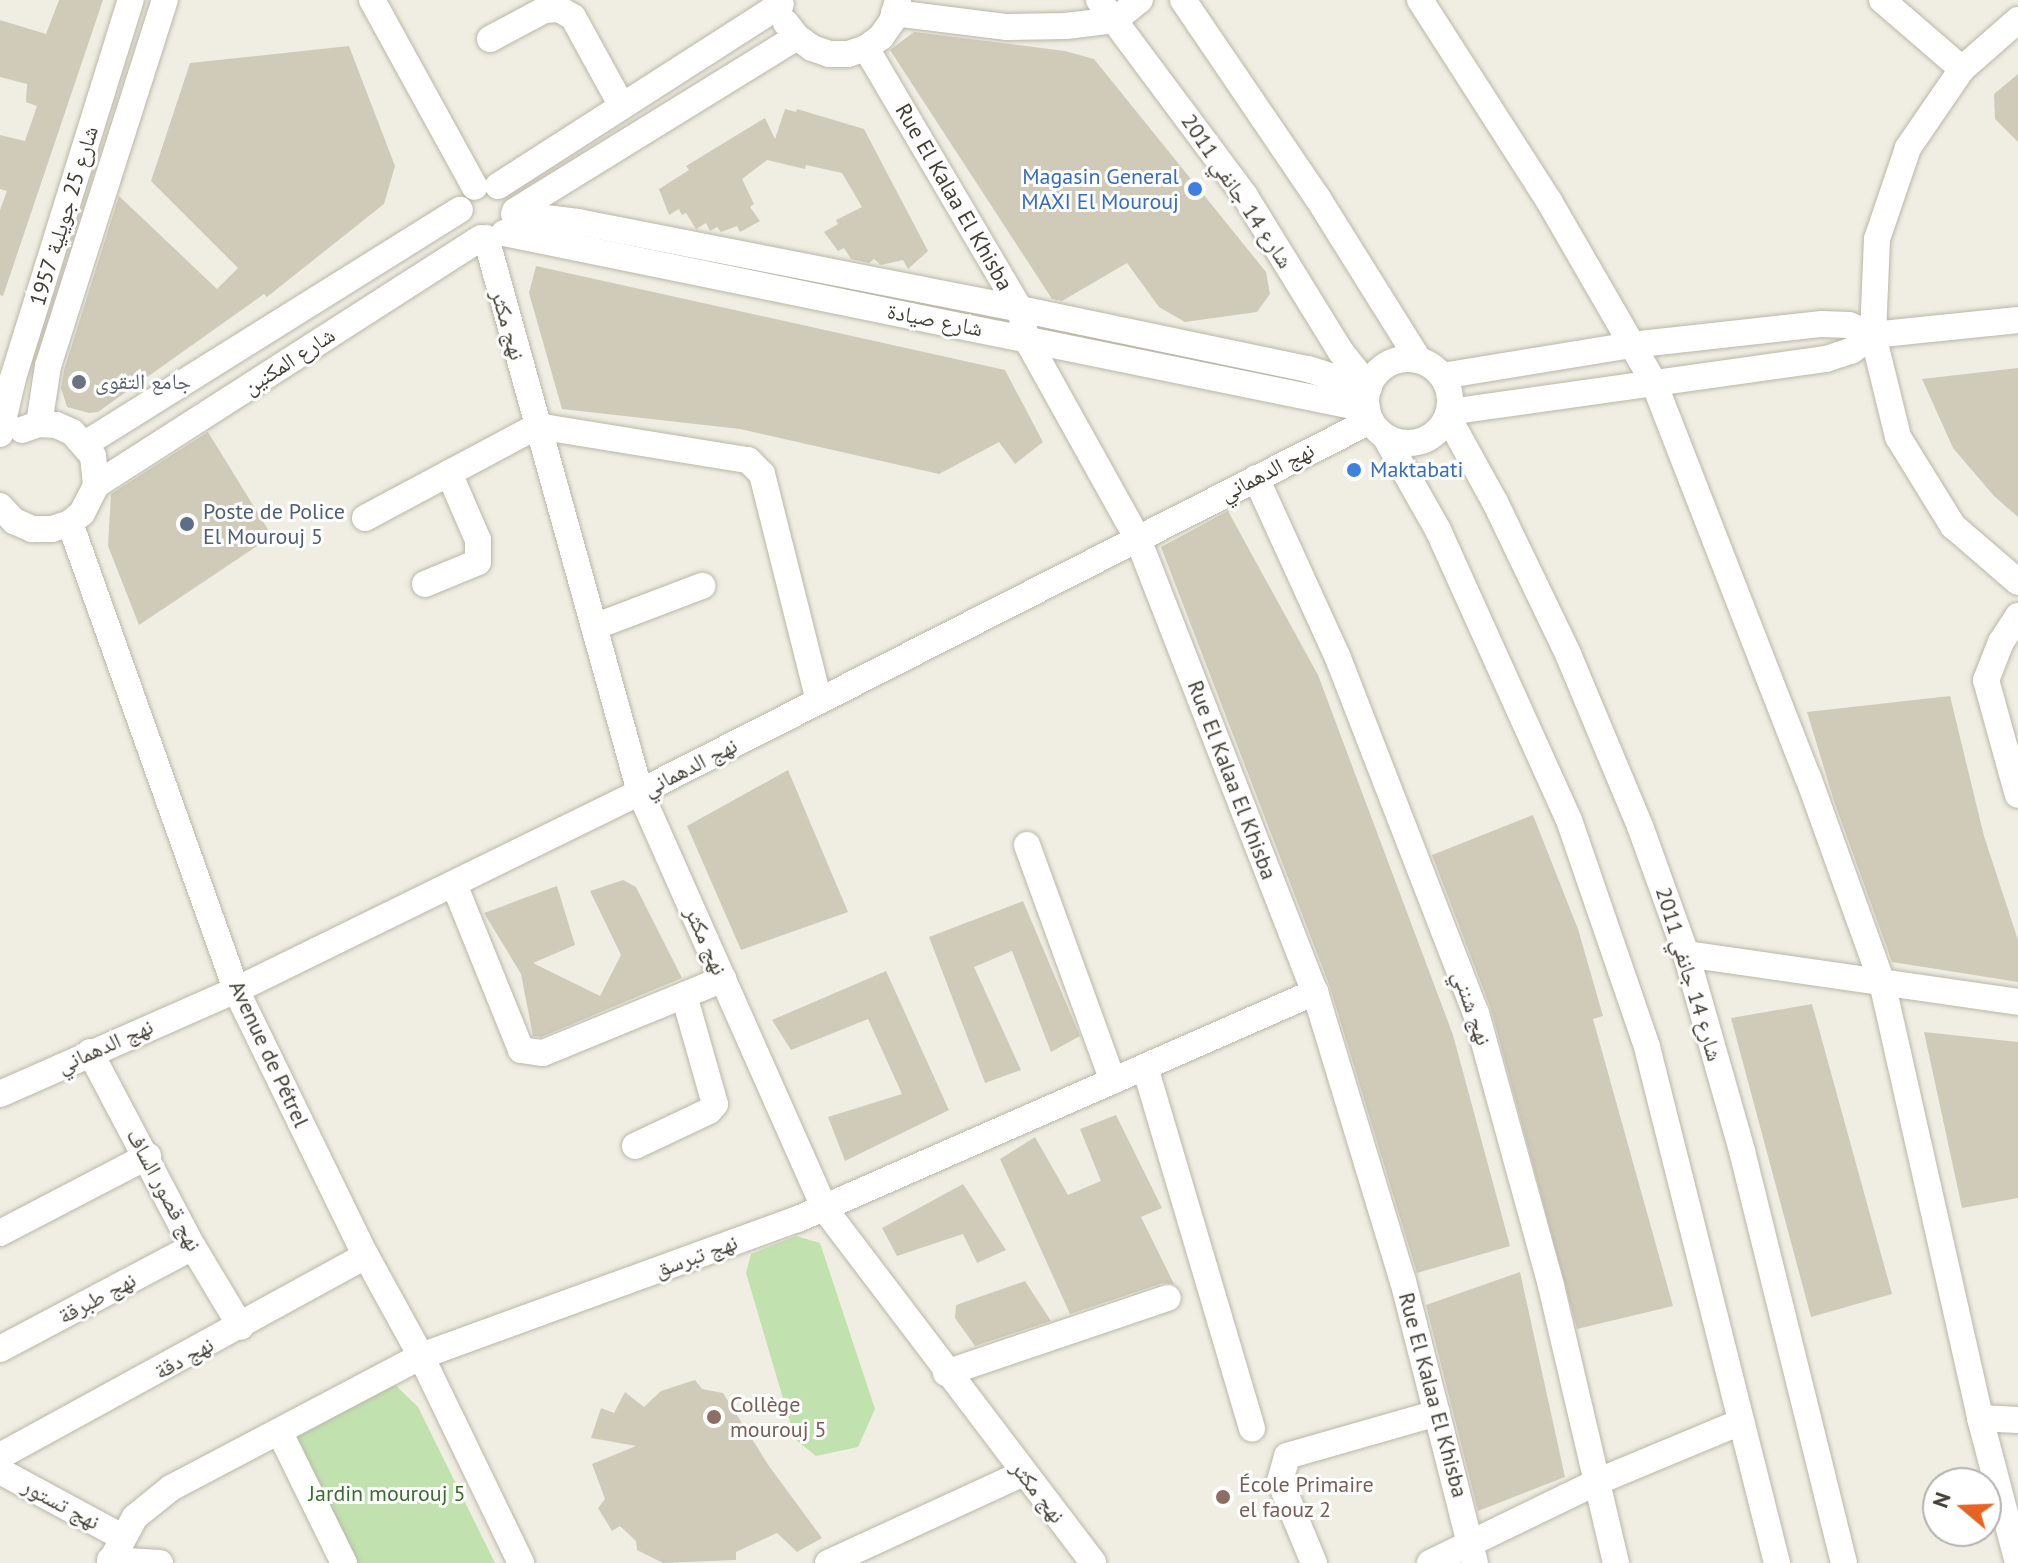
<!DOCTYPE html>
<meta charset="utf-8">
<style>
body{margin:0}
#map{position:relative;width:2018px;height:1563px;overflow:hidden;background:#f0eee3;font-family:"PT Sans","Noto Naskh Arabic",sans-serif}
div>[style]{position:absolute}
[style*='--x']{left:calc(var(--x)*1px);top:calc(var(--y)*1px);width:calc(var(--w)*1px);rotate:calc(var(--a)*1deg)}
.green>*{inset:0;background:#c1e2ae}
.building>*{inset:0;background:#d0cbb9}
.roads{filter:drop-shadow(0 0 2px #bab7a7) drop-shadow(0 0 2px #bab7a7)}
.minor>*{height:26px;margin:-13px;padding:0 13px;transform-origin:13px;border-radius:13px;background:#fff}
.minor>.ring{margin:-13px;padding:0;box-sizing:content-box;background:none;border:26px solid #fff;border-radius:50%}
.dots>*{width:22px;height:22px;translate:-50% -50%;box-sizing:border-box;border:4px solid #fff;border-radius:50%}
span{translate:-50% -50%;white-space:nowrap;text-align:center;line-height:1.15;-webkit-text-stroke:6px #fff;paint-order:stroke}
.shop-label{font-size:22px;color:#366cbe}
.right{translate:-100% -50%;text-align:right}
.left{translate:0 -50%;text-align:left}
.street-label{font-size:22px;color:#413e34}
.worship-label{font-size:22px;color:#5b616d}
.service-label{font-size:22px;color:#4e5e75}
.education-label{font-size:22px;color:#785e54}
.park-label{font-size:22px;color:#3a6d2d}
.north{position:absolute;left:1922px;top:1467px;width:80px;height:80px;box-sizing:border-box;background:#fff;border:2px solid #b3b2ae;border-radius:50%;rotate:289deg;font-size:22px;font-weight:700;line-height:32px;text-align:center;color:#413e34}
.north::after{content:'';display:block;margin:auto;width:28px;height:36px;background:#e86322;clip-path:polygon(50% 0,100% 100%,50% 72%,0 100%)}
</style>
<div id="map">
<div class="green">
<i style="clip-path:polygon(796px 1236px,820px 1243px,875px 1409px,858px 1447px,816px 1456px,795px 1439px,746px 1273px,751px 1254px)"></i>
<i style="clip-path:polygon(387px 1377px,418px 1407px,495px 1563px,345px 1563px,289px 1431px)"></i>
</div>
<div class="building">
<i style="clip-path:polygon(59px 0,103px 0,3px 296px,0 295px,0 210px,7px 191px,0 189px,0 135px,25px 141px,37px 106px,26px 102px,27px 84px,0 77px,0 20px,46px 34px)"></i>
<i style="clip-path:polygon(914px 32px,1065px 51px,1094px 59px,1266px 272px,1270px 294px,1257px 312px,1185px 322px,1159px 307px,1127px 263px,1062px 301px,1052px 299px,890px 50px)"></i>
<i style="clip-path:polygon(349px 46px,395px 166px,384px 204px,267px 297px,264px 294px,98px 412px,89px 413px,67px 407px,61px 388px,64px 370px,119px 196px,217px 289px,238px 268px,151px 181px,190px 63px)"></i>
<i style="clip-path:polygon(2018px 74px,2018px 142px,1995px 119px,1994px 94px)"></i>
<i style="clip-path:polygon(785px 109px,796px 112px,797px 109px,864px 129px,928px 251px,908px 269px,903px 260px,881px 265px,874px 259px,869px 263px,851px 259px,844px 248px,838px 251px,824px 232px,838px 224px,836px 220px,862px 207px,842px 173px,806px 165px,805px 169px,767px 160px,742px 179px,754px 204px,750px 207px,760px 221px,740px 232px,737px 226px,721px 232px,717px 227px,710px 231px,706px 223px,696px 229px,686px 213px,682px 215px,679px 209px,669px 215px,659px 189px,689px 170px,686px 166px,765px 118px,775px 139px)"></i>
<i style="clip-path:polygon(536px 266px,1005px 370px,1043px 442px,1015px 464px,999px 442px,939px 474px,740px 429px,562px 409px,529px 293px)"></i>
<i style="clip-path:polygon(2018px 368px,2018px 517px,1994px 496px,1953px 448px,1922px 379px)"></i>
<i style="clip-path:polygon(208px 432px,272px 536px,139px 625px,108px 546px,111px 494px)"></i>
<i style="clip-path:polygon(1228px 511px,1318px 675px,1453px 1035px,1510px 1246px,1417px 1273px,1330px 987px,1161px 547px)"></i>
<i style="clip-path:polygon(1950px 696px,1984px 836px,2018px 940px,2018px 982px,1892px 962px,1834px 801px,1807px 712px)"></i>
<i style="clip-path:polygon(788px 770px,848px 912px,741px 950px,687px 826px)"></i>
<i style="clip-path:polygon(1533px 815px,1578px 929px,1603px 1016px,1593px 1019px,1673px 1306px,1577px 1329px,1491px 1009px,1432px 855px)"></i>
<i style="clip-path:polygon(623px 880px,636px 887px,682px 978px,541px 1037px,533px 1036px,521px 974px,484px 913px,557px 886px,575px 945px,533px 963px,600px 996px,621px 955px,590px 891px)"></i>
<i style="clip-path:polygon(1023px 901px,1080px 1036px,1051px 1052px,1012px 951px,974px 967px,1021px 1070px,985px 1083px,929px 937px)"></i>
<i style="clip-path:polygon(886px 971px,949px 1110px,845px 1161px,828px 1117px,902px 1094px,868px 1019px,791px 1050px,772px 1020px)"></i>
<i style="clip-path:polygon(1812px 1004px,1892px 1294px,1811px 1317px,1731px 1018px)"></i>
<i style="clip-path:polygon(1924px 1032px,2018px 1042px,2018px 1198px,1962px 1208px)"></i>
<i style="clip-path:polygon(1116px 1115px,1162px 1208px,1141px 1217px,1174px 1284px,1163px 1283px,1070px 1314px,1000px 1159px,1035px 1137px,1068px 1195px,1101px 1181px,1080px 1129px)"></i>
<i style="clip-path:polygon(963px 1184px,1006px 1250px,977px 1263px,963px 1234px,897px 1256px,882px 1228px)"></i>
<i style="clip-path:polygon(1520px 1272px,1565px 1477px,1478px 1511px,1426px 1305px)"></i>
<i style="clip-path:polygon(1025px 1281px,1051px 1321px,975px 1346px,955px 1318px,956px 1305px)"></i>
<i style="clip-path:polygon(695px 1380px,702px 1389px,723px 1393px,769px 1466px,822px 1538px,797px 1552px,777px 1533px,736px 1552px,736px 1560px,663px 1563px,637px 1550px,636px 1541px,620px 1526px,612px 1531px,598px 1508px,605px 1499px,592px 1464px,636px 1446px,591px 1438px,601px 1408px,614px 1413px,625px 1392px,644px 1407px,661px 1391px)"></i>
</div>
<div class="roads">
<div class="minor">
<i style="--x:372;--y:0;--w:213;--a:61.2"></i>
<i style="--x:1099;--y:0;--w:244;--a:53.3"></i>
<i style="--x:1245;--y:196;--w:183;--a:58.4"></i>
<i style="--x:1341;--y:352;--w:45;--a:51.3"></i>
<i style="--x:1183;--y:0;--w:238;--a:55.8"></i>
<i style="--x:1317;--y:197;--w:192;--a:58"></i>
<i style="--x:1420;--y:0;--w:239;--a:57.3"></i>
<i style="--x:1549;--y:201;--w:210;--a:60"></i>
<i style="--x:1654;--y:383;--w:423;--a:68.7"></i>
<i style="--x:1808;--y:777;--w:218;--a:70.2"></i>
<i style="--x:1882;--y:982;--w:447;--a:77.3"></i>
<i style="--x:1980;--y:1418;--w:150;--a:75.3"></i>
<i style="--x:1882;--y:0;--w:106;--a:40.8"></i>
<i style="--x:894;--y:13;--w:114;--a:7.1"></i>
<i style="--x:1007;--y:27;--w:59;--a:-1"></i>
<i style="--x:1066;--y:26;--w:49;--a:-7"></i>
<i style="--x:1115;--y:20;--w:32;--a:-39"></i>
<i style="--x:2018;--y:20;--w:74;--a:138.8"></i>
<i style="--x:1962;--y:69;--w:96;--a:124.4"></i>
<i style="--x:1908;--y:148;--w:96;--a:108.8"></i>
<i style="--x:1877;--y:239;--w:96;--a:92.4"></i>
<i style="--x:1873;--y:335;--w:105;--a:76.2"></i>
<i style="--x:1898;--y:437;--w:105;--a:58.3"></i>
<i style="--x:1953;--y:526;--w:86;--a:40.7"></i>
<i style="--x:786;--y:23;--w:18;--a:52"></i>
<i style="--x:797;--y:37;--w:19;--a:36"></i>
<i style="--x:812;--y:48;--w:18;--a:19"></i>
<i style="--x:829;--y:54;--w:19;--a:0"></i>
<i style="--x:848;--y:54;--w:19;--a:-18"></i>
<i style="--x:866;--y:48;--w:19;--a:-36"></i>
<i style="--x:881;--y:37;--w:19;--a:-55"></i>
<i style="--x:892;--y:21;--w:22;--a:-74"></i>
<i style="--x:490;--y:39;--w:61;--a:-28.2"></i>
<i style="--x:544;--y:10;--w:15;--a:-4"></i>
<i style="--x:559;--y:9;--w:16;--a:30"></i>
<i style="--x:573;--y:17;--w:102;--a:61.2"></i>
<i style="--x:866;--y:48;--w:303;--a:59.5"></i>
<i style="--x:1020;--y:309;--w:30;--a:78"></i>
<i style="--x:1026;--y:338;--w:230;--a:60.9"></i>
<i style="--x:1138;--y:539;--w:486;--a:68.7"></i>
<i style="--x:1315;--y:992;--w:302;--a:73.1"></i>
<i style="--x:1403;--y:1281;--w:291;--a:75.7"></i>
<i style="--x:498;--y:186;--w:336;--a:-32.7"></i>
<i style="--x:515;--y:211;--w:331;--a:-31.7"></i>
<i style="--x:514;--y:214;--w:64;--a:7.1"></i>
<i style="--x:578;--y:222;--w:450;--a:11.1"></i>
<i style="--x:1020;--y:309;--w:294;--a:11.8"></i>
<i style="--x:1308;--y:369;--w:63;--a:17.6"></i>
<i style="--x:504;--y:233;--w:881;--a:11.53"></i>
<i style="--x:486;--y:238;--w:575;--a:74.47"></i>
<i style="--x:640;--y:792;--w:455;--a:66.1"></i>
<i style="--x:824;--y:1208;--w:445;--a:52.8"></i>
<i class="ring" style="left:1366px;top:359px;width:58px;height:58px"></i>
<i style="--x:1442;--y:376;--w:192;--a:-9.3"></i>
<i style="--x:1631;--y:345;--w:192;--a:-6.3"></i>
<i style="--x:1822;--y:324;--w:27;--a:2"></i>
<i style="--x:1849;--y:325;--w:26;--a:23"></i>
<i style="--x:1873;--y:335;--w:146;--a:-5.9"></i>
<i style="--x:1449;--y:412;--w:381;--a:-8"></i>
<i style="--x:1826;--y:359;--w:26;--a:-18"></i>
<i style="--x:1851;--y:351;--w:27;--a:-36"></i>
<i style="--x:1448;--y:417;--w:97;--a:61.1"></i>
<i style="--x:1495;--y:502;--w:169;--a:64.3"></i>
<i style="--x:1568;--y:654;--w:186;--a:67.3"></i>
<i style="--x:1640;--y:826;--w:136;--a:70.2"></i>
<i style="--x:1686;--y:954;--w:205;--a:74.1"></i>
<i style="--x:1742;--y:1151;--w:424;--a:76.1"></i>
<i style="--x:39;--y:424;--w:59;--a:-81.2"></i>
<i style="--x:48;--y:366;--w:384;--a:-72.3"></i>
<i style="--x:0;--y:434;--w:57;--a:-76.9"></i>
<i style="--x:13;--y:378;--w:396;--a:-72.7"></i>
<i style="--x:1386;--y:438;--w:106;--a:60.5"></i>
<i style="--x:1438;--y:530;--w:318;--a:65.7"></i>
<i style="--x:1569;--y:820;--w:240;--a:71"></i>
<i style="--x:1647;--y:1047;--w:532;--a:75.86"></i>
<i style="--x:85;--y:444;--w:442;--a:-32"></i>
<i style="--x:1256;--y:478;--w:198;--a:65.5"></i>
<i style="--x:1338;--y:658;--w:381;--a:68.8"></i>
<i style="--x:1476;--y:1013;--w:283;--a:74.6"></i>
<i style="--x:1551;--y:1286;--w:285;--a:76.8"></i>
<i style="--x:96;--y:485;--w:457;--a:-32.7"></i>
<i style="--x:0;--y:506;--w:21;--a:47"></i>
<i style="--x:14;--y:521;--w:20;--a:24"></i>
<i style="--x:32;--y:529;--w:20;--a:0"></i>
<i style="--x:52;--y:529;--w:19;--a:-18"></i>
<i style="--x:70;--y:523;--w:16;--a:-40"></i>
<i style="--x:82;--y:513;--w:31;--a:-63"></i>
<i style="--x:96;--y:485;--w:29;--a:-96"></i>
<i style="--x:93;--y:456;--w:32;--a:-131"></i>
<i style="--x:72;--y:432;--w:17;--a:-156"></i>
<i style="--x:56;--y:425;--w:17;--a:-177"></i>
<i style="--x:39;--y:424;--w:18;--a:161"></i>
<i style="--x:365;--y:518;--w:195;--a:-28.1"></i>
<i style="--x:537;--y:426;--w:214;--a:9.2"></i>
<i style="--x:748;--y:460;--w:20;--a:45"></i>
<i style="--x:762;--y:474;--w:234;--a:75.9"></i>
<i style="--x:70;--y:523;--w:496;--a:70.4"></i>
<i style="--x:236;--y:990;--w:296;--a:64"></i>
<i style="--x:366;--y:1256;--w:114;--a:61.2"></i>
<i style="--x:421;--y:1356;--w:230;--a:64.2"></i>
<i style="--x:425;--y:584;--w:57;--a:-22.5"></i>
<i style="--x:478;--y:562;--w:22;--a:-90"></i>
<i style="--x:478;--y:540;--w:73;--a:-113.4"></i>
<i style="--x:2018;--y:616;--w:31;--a:123"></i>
<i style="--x:2001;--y:642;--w:41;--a:111.5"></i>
<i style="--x:1986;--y:680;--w:119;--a:74.5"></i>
<i style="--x:594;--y:627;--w:116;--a:-20.8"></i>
<i style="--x:1027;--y:845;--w:251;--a:70"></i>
<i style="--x:454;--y:884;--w:179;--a:68"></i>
<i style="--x:521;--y:1050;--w:22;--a:8"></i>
<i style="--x:543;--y:1053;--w:195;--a:-22.3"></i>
<i style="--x:1686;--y:954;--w:335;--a:8.2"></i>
<i style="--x:90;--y:1052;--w:221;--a:62.2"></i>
<i style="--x:193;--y:1247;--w:93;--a:59"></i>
<i style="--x:1145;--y:1067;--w:377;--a:73.5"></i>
<i style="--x:0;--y:1094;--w:258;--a:-23.8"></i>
<i style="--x:236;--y:990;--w:450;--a:-26.1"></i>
<i style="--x:640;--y:792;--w:819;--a:-26.94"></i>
<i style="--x:635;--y:1146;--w:82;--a:-25.3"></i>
<i style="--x:709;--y:1111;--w:9;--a:-49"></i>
<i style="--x:715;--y:1104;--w:113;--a:-105.9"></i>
<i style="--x:0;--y:1233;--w:167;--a:-27.5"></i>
<i style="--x:0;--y:1349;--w:218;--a:-27.9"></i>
<i style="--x:946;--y:1373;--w:234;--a:-18.7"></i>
<i style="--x:1980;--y:1418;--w:38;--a:3"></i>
<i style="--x:280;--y:1433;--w:145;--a:63.8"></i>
<i style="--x:0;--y:1456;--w:417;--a:-28.7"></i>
<i style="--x:0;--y:1471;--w:139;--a:28.4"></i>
<i style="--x:110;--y:1560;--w:50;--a:3.4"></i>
<i style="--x:110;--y:1563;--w:52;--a:-61.5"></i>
<i style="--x:135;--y:1517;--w:46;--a:-38.9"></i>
<i style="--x:171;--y:1488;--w:283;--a:-27.8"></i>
<i style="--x:421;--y:1356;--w:401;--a:-20"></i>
<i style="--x:798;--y:1219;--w:565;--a:-23.7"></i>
<i style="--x:828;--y:1563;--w:216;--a:-24.7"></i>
<i style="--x:1314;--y:1563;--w:89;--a:-112.5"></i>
<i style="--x:1280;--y:1481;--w:26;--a:-74"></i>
<i style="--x:1287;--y:1456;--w:156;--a:-16"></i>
<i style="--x:1430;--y:1563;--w:188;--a:-25.9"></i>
<i style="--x:1599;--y:1481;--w:154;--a:-22.6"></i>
</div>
</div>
<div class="dots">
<i style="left:1195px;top:189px;background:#3f7fe0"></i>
<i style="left:79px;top:382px;background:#6b7280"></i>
<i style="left:1354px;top:470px;background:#3f7fe0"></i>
<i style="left:187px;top:524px;background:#5c6f8a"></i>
<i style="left:714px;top:1417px;background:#8d6e63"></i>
<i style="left:1223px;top:1497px;background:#8d6e63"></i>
</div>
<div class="shop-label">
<span class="right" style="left:1179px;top:189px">Magasin General<br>MAXI El Mourouj</span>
<span class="left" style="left:1370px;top:470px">Maktabati</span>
</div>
<div class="street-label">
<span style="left:1237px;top:191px;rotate:56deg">شارع 14 جانفي 2011</span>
<span style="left:954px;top:197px;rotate:60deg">Rue El Kalaa El Khisba</span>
<span style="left:64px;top:216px;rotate:-73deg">شارع 25 جويلية 1957</span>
<span style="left:935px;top:320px;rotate:11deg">شارع صيادة</span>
<span style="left:508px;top:325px;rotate:74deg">نهج مكثر</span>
<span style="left:289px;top:361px;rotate:-33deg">شارع المكنين</span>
<span style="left:1267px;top:472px;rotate:-27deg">نهج الدهماني</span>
<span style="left:690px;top:767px;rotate:-27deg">نهج الدهماني</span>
<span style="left:1232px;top:780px;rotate:69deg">Rue El Kalaa El Khisba</span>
<span style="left:706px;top:941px;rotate:66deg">نهج مكثر</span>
<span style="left:1689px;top:974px;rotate:73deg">شارع 14 جانفي 2011</span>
<span style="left:1472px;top:1008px;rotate:71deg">نهج شنني</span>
<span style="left:105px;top:1046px;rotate:-24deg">نهج الدهماني</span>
<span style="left:269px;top:1054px;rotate:65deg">Avenue de Pétrel</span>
<span style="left:164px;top:1190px;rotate:62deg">نهج قصور الساف</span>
<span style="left:696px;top:1256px;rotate:-20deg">نهج تبرسق</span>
<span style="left:97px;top:1298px;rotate:-28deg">نهج طبرقة</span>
<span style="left:184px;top:1358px;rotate:-29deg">نهج دقة</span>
<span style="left:1433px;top:1395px;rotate:75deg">Rue El Kalaa El Khisba</span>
<span style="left:1038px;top:1492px;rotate:52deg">نهج مكثر</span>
<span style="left:61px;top:1504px;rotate:28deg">نهج تستور</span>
</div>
<div class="worship-label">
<span class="left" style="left:95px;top:382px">جامع التقوى</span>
</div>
<div class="service-label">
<span class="left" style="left:203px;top:524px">Poste de Police<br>El Mourouj 5</span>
</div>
<div class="education-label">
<span class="left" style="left:730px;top:1417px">Collège<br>mourouj 5</span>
<span class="left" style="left:1239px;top:1497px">École Primaire<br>el faouz 2</span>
</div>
<div class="park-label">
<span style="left:387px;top:1494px">Jardin mourouj 5</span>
</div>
<div class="north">N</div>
</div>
